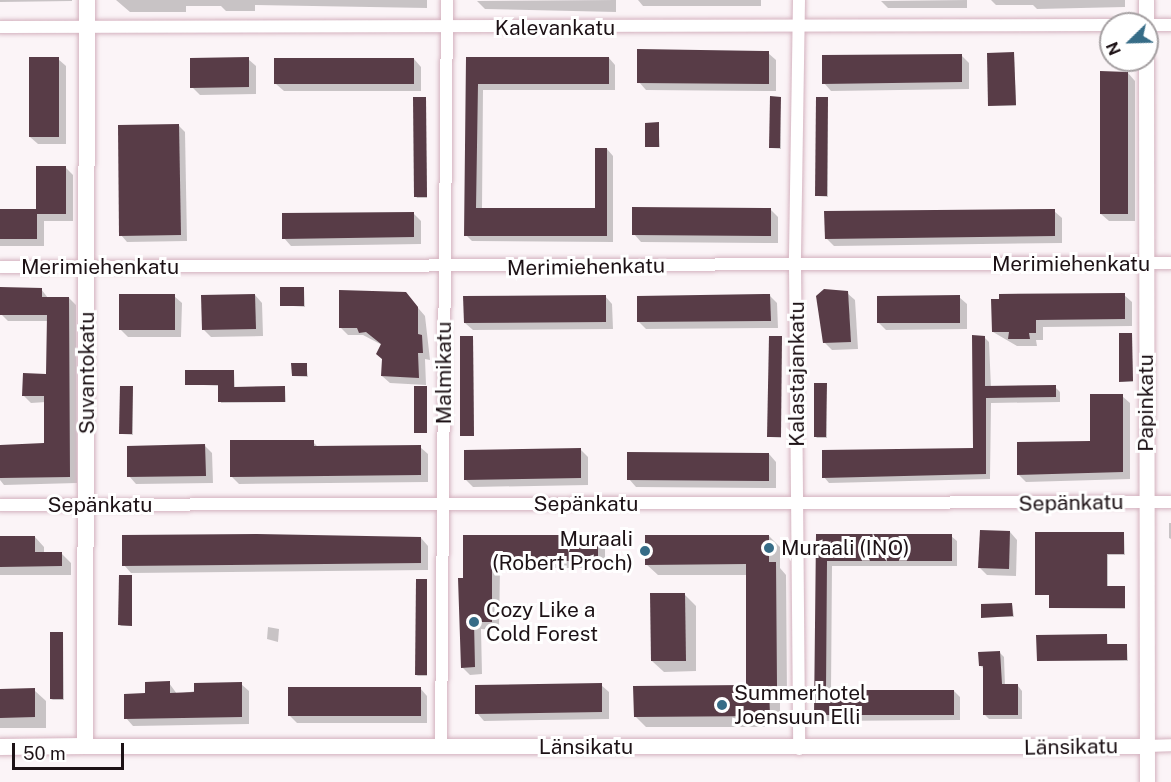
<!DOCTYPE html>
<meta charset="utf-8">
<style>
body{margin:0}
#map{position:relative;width:1171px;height:782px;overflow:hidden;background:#fbf4f7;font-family:"Public Sans",sans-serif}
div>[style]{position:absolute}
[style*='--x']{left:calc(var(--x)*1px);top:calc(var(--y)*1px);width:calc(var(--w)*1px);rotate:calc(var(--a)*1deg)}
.shadow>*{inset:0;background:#0003}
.building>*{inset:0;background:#583c47}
.roads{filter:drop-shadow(0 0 2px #d4b2bf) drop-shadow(0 0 2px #d4b2bf)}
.minor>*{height:12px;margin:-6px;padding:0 6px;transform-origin:6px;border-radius:6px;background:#fff}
.tertiary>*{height:15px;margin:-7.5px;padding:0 7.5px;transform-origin:7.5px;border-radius:7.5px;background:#fff}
.secondary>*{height:16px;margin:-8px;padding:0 8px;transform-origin:8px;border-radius:8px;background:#fff}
.dots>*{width:16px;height:16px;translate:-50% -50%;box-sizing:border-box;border:3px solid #fff;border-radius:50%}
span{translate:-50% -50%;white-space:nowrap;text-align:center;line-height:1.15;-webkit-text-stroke:6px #fff;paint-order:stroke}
.street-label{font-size:21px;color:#1d1216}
.poi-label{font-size:21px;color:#1d1216}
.right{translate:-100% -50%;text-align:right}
.left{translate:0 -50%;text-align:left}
.north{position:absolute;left:1099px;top:12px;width:60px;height:60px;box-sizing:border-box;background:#fff;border:2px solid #a5a0a2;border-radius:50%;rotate:247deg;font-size:16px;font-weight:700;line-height:24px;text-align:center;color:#1d1216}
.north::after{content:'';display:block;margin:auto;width:21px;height:27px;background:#366c87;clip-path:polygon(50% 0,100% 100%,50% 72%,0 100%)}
.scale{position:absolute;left:12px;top:743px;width:112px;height:27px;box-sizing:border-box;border:3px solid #1d1216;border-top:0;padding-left:8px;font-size:18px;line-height:21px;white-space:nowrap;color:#1d1216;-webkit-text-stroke:4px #fff;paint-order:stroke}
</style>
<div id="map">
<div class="shadow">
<i style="clip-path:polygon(0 0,72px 0,72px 1px,0 2px)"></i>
<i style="clip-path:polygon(116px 0,427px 0,427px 8px,255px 5px,255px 11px,226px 11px,221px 6px,186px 6px,186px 12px,130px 12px)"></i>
<i style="clip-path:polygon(616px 0,616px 12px,485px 9px,477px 1px)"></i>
<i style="clip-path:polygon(638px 0,761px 0,761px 6px,643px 6px)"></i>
<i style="clip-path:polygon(967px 0,967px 8px,888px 8px,881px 1px)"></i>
<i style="clip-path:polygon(991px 0,1125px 0,1125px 7px,1037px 9px,1033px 5px,996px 5px)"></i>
<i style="clip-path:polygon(768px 53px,776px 60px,776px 91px,646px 90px,639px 82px)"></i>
<i style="clip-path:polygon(1014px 54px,1016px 106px,991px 106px,990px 105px)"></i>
<i style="clip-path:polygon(961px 55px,969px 63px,969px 89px,831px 91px,824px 83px)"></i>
<i style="clip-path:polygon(609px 58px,615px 65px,615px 90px,483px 90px,482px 209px,597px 210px,607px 149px,613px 156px,613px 242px,472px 241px,466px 235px,468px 59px)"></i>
<i style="clip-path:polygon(58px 59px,66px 66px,66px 144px,38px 144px,30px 137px)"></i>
<i style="clip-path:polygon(248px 59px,256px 66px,256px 94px,200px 95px,192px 87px)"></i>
<i style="clip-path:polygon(414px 59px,421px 67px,421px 91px,284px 91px,276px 84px)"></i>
<i style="clip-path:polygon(1128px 73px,1135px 81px,1135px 221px,1109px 221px,1101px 214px)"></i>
<i style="clip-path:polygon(425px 98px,427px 198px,417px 198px,416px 196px)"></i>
<i style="clip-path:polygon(780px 98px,781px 149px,771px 148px,770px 147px)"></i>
<i style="clip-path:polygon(828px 98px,828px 197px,818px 196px,816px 195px)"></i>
<i style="clip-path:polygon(658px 124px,660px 147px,648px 147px,646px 146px)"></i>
<i style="clip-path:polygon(179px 126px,185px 132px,187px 241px,127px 242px,121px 235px)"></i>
<i style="clip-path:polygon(65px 167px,73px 175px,73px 221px,44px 221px,44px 246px,0 246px,0 210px,38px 210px)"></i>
<i style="clip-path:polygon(770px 209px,778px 217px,778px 243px,641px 242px,634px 234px)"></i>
<i style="clip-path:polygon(1054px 211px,1062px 218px,1062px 243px,834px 246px,826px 238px)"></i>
<i style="clip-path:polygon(413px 213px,421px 221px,421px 244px,291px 246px,284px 238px)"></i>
<i style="clip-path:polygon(41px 289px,48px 298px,69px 298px,76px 305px,77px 483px,4px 485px,0 480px,0 447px,46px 445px,46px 402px,31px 403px,24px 396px,48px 375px,48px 321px,8px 321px,1px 314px)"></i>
<i style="clip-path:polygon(304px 289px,305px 307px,281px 305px)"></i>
<i style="clip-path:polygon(847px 293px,855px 300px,858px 349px,832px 350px,825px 343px,817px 296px)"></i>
<i style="clip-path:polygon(255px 295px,262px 303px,263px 336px,211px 337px,203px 329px)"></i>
<i style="clip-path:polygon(1124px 295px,1132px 302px,1132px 326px,1043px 327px,1043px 340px,1036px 340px,1037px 346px,1017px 346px,993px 332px)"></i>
<i style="clip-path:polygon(174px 296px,182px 303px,181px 337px,128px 337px,120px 329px)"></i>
<i style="clip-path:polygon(605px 296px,612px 304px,613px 329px,473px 330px,465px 323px)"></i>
<i style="clip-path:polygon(770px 296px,777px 303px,778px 328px,646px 329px,639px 322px)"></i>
<i style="clip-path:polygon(959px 297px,967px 304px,967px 329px,886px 330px,879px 323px)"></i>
<i style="clip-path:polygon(413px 302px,425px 316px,430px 360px,425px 359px,426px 385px,390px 383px,382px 376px,382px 345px,363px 335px,348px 335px,340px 327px)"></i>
<i style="clip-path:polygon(1131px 334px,1133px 382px,1122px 382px,1121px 381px)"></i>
<i style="clip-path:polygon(473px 337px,474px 436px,463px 436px,462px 435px)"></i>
<i style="clip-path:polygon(984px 337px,989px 342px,991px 388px,1055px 387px,1060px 392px,1060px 402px,991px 403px,990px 479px,829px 483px,824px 477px,974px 449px)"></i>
<i style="clip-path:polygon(781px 338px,781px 438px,770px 437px,769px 436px)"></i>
<i style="clip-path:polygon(306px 364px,308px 377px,293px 376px)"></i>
<i style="clip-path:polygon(234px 372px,235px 388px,285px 388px,286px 402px,221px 403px,220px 386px,187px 384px)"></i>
<i style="clip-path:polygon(826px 385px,827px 438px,817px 438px,816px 437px)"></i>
<i style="clip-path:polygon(426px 387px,427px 433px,417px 433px,415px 432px)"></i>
<i style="clip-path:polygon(133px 388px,133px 435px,122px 434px,120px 433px)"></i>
<i style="clip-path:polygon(1122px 396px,1130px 403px,1130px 479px,1026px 482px,1019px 475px,1092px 442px)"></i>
<i style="clip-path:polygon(313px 442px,319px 448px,420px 447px,428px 454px,428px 482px,239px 484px,231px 476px)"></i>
<i style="clip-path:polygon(205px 446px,212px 453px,213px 483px,136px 484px,129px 476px)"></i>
<i style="clip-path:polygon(580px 449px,588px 457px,588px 485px,473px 487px,465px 479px)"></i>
<i style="clip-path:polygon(769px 454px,776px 462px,776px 488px,636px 487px,629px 479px)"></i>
<i style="clip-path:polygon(1169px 523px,1171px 523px,1171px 539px,1169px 538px)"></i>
<i style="clip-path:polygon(1010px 532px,1017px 540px,1016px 576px,987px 575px,980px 568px)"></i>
<i style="clip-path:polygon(1124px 534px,1125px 555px,1108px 555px,1108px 587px,1125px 588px,1125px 609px,1052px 608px,1051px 595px,1036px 594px)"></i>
<i style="clip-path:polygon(464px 536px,597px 537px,605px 544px,605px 568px,500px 568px,499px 630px,481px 629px,482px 674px,470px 675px,462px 667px)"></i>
<i style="clip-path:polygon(769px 536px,780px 547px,780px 568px,786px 575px,787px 696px,780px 697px,780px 727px,646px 727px,635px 716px,748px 686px,747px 575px,658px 575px,646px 564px)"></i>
<i style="clip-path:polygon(817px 536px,951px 536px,957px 541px,957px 566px,832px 566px,831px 692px,954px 691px,960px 697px,960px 720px,822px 721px,816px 715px)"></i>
<i style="clip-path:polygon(35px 537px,44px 547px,44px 554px,62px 554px,71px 563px,71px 575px,0 575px,0 538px)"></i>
<i style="clip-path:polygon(421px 538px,428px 546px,428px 570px,131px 573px,124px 565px)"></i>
<i style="clip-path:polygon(132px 577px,132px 626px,121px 626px,120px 625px)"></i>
<i style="clip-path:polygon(427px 581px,427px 676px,418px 676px,416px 675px)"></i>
<i style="clip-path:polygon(685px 595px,696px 606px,696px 671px,664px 672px,652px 661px)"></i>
<i style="clip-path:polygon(1012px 604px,1014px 617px,983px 617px)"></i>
<i style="clip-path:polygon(268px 627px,279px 629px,278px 642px,267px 639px)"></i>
<i style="clip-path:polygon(63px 633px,64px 700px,53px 700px,51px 699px)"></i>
<i style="clip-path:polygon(1107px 635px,1108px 646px,1127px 647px,1128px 661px,1038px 661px)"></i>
<i style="clip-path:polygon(1000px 653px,1004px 657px,1005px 686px,1018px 686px,1022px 691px,1022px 719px,989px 719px,985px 715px,985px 670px,980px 665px)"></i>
<i style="clip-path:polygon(169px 683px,177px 694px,241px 684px,249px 691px,249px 724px,133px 726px,126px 718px,146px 695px)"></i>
<i style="clip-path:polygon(601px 685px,609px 692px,609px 719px,484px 721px,477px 713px)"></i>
<i style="clip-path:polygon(420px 688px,427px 696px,427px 723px,297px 723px,290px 716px)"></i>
<i style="clip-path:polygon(0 690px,34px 690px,46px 701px,46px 728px,0 728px)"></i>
</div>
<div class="building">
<i style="clip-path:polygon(637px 49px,769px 51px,769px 84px,637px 83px)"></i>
<i style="clip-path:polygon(1014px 52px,1016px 105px,988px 106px,987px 53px)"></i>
<i style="clip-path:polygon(962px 54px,962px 82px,822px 84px,822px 55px)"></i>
<i style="clip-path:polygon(29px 57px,59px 57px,59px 137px,29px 137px)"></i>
<i style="clip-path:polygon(249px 57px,249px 87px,190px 88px,190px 58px)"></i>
<i style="clip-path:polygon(466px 57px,609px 57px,609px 84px,478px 84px,476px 208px,595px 208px,595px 148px,607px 148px,607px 236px,464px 236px)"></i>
<i style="clip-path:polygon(274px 58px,414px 58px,414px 84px,274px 84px)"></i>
<i style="clip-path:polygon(1100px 71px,1128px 72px,1128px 214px,1100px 214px)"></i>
<i style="clip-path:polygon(770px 96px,781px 97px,780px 148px,769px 148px)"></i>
<i style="clip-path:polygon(413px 97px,426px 97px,427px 197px,414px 197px)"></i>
<i style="clip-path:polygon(816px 97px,828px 97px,827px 196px,815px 196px)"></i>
<i style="clip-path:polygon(659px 122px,659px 147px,645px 147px,645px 123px)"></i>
<i style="clip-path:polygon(179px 124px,181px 235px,119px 236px,118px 125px)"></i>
<i style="clip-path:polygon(36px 166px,66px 166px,66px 214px,37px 214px,37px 239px,0 239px,0 209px,36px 209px)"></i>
<i style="clip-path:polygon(632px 207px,771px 208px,771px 236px,632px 235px)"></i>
<i style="clip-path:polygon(1055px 209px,1055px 236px,825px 239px,824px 211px)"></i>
<i style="clip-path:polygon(414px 212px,414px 237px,282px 239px,282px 213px)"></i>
<i style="clip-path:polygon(0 287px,42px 288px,42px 297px,69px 297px,70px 477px,0 478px,0 445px,44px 443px,44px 396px,22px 396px,23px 373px,46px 374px,47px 315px,0 315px)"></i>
<i style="clip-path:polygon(280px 287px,304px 287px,304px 306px,280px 306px)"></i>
<i style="clip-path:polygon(824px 289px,848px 291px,851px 342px,823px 343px,816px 296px)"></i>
<i style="clip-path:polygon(339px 290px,406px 292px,418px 307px,418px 334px,422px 335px,423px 353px,418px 353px,419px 378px,381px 376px,382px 359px,376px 354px,381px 344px,366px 332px,359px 333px,357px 328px,339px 328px)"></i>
<i style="clip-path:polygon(1125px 293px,1125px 319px,1036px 320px,1036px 333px,1029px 333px,1030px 339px,1008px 339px,1009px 332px,992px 332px,991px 299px,999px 299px,999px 294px)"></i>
<i style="clip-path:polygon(119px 294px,175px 294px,175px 330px,119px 330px)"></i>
<i style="clip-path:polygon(255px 294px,256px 329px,202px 330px,201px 295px)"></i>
<i style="clip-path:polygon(770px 294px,771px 321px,637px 322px,637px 296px)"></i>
<i style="clip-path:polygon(606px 295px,606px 322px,464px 323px,463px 296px)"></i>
<i style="clip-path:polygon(960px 295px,960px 323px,877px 323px,877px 296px)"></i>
<i style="clip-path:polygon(1119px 333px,1132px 333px,1133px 381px,1119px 382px)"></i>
<i style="clip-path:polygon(972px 335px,985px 336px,985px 386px,1056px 385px,1056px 397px,986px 398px,986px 474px,822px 478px,822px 450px,973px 448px)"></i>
<i style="clip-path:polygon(460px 336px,473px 336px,474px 436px,460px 436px)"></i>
<i style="clip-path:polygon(769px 336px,782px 336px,781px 437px,767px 437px)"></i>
<i style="clip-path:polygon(291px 363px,307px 363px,307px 376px,292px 376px)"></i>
<i style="clip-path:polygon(185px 370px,234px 370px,234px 387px,285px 386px,285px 402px,218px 402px,218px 385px,185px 385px)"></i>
<i style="clip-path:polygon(814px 383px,827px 383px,826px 437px,814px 437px)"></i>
<i style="clip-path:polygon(120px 386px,133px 386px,132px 434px,119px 434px)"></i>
<i style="clip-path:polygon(414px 386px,427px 386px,427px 433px,414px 433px)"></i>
<i style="clip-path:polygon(1090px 394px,1123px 394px,1123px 472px,1017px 475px,1017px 442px,1090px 441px)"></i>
<i style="clip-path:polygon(230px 440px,314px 440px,314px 446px,421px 445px,421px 475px,230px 477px)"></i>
<i style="clip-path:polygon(205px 444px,206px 476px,127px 477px,127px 446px)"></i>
<i style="clip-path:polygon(581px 448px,581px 478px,464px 480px,464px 450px)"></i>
<i style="clip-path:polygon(627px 452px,769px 453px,769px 481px,627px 480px)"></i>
<i style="clip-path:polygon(980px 530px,1010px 531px,1009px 569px,978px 568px)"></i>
<i style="clip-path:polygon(1035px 532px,1124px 532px,1124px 554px,1107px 554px,1107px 586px,1125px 586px,1125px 608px,1049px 608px,1049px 595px,1035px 595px)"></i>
<i style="clip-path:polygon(257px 534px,421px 537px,421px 563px,122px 566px,122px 535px)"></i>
<i style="clip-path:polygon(816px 534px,952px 534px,952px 561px,827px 561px,826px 690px,954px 690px,954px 715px,814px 715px)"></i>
<i style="clip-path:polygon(463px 535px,598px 535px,598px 561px,492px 561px,492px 622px,474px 622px,475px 667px,461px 668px,458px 578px,463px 578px)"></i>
<i style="clip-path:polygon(645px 535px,769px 535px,769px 562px,776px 562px,777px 686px,769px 686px,770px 716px,634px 717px,633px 686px,746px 685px,746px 564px,645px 565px)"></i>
<i style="clip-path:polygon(0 536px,35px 536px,35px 552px,62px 552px,62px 566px,0 567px)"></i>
<i style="clip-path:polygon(119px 575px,132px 575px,132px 626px,118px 625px)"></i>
<i style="clip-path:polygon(416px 579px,427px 579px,427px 675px,415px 675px)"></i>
<i style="clip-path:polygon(650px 593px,685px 593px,686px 661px,651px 661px)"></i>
<i style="clip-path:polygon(1012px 603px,1013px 616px,981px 618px,981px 604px)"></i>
<i style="clip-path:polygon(50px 632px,63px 632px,63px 699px,50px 699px)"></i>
<i style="clip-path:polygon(1107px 634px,1107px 644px,1127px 644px,1127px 660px,1037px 661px,1036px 635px)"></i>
<i style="clip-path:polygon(1000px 651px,1002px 684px,1018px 684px,1018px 715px,983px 715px,983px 666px,979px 666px,978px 652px)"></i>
<i style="clip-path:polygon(170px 681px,170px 693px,194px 692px,194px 683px,242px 682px,242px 717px,124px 719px,124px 694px,145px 693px,145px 682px)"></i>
<i style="clip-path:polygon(602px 683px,602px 712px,475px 714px,475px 685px)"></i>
<i style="clip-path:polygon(288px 687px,421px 687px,421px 716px,288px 716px)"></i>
<i style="clip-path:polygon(35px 688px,35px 717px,0 718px,0 689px)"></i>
</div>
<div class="roads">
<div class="minor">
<i style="--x:799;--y:0;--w:265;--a:90.9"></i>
<i style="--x:795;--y:265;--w:484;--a:89.5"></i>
<i style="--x:1147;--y:25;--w:24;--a:0"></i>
<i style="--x:0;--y:27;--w:1111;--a:-0.1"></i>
<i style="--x:0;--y:267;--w:1171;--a:-0.2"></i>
<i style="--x:0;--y:505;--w:1171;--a:-0.15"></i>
<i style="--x:441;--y:746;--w:746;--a:-89.54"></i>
<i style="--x:1146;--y:746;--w:25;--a:-2"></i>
</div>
<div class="tertiary">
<i style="--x:1146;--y:24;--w:24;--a:-90"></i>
<i style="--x:1146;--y:60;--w:722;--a:89.92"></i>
<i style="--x:85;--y:746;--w:1061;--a:0"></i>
</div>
<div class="secondary">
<i style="--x:0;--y:747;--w:85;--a:-0.7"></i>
<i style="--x:85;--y:746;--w:746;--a:-89.85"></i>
</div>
</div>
<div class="dots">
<i style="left:769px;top:548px;background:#366c87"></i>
<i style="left:645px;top:551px;background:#366c87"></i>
<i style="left:474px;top:622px;background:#366c87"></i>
<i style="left:722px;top:705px;background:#366c87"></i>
</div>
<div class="street-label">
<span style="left:555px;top:28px">Kalevankatu</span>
<span style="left:1071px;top:264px">Merimiehenkatu</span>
<span style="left:100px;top:267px">Merimiehenkatu</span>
<span style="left:586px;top:267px;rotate:-1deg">Merimiehenkatu</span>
<span style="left:87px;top:373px;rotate:-90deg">Suvantokatu</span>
<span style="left:444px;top:373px;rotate:-90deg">Malmikatu</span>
<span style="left:797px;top:374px;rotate:-90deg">Kalastajankatu</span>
<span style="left:1146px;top:403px;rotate:-90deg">Papinkatu</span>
<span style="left:1071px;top:503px;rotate:-1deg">Sepänkatu</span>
<span style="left:586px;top:504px">Sepänkatu</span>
<span style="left:100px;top:505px">Sepänkatu</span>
<span style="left:586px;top:747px">Länsikatu</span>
<span style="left:1071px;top:747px;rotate:-1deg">Länsikatu</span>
</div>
<div class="poi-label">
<span class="right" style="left:633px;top:551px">Muraali<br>(Robert Proch)</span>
<span class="left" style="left:781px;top:548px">Muraali (INO)</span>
<span class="left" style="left:486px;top:622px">Cozy Like a<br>Cold Forest</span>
<span class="left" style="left:734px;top:705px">Summerhotel<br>Joensuun Elli</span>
</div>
<div class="north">N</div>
<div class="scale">50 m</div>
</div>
